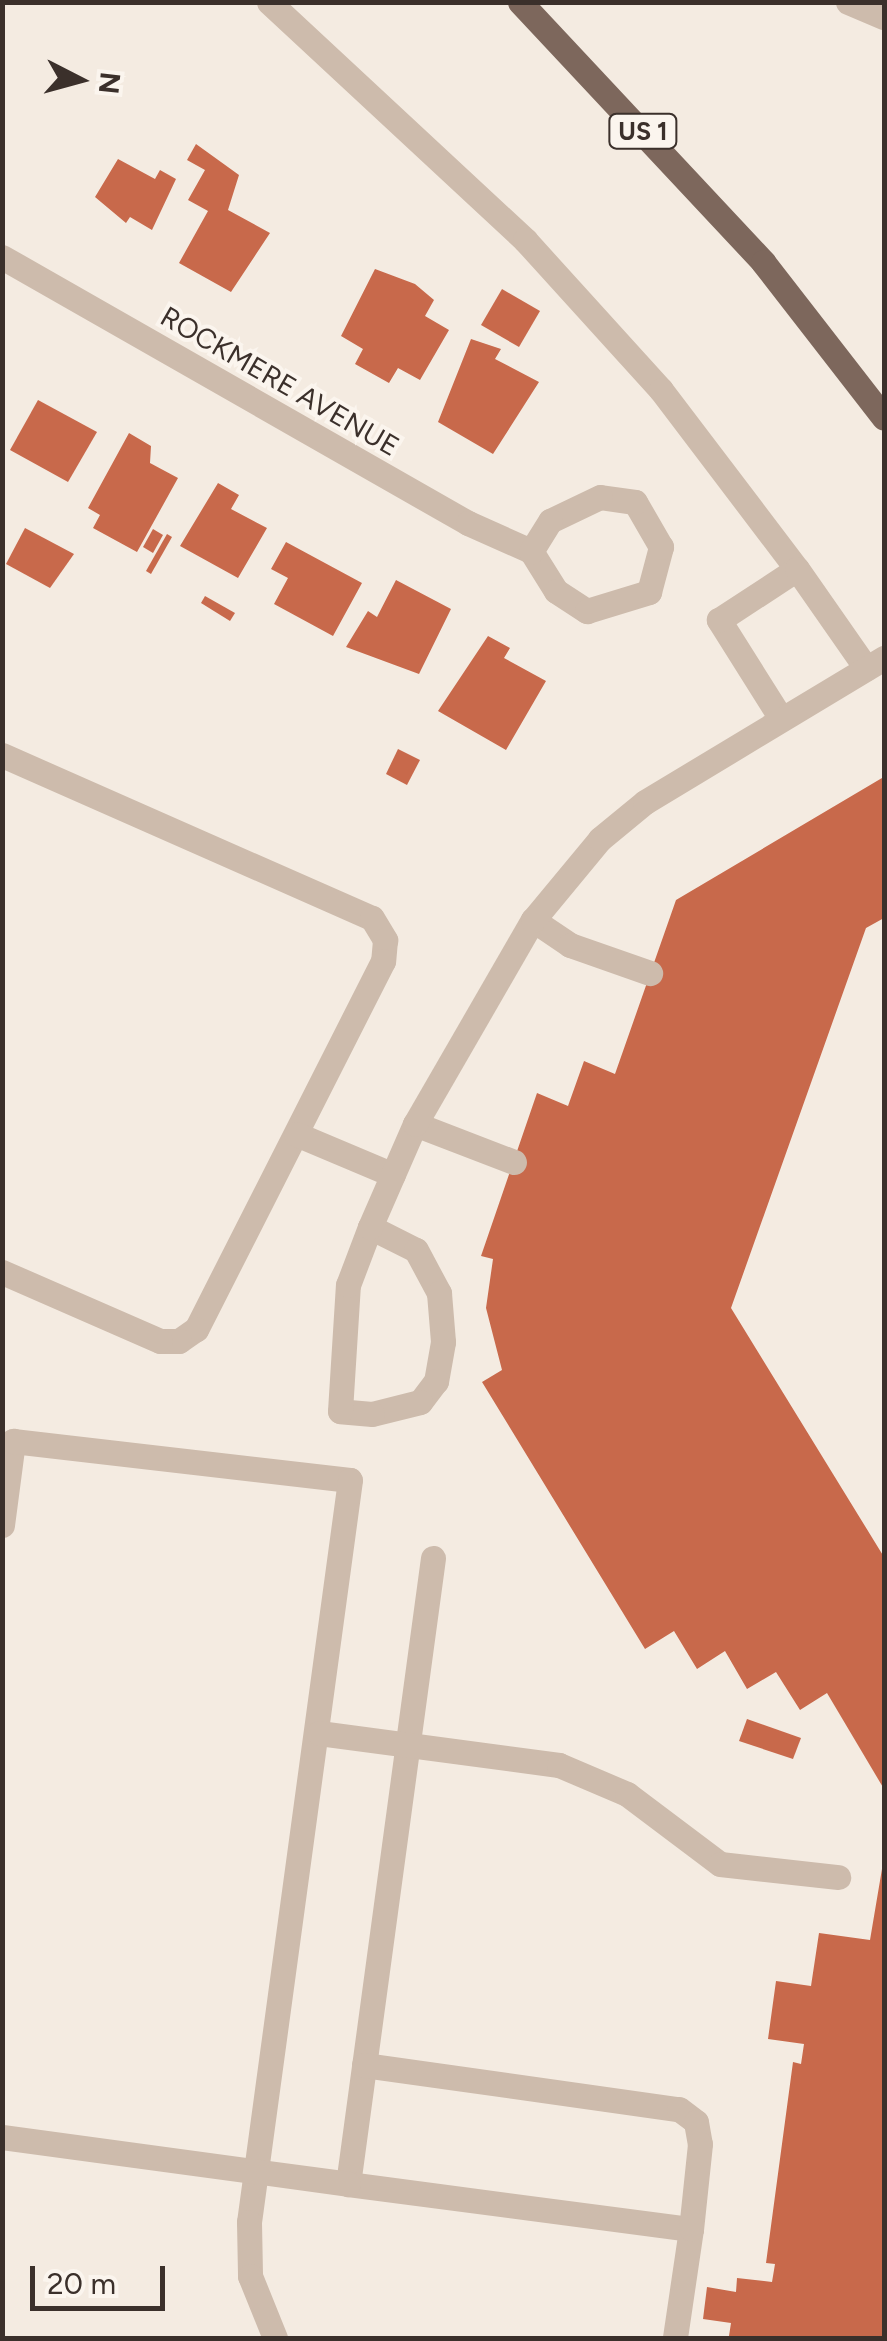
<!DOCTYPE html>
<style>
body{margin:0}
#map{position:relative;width:887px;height:2341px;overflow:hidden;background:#f4ebe1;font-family:Figtree,sans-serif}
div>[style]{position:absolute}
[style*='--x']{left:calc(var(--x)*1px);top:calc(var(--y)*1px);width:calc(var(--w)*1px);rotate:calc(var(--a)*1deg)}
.building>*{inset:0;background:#c8694b}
.minor>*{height:25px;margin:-12.5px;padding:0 12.5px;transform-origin:12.5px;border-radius:12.5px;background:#cdbbac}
.major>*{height:25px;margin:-12.5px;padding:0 12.5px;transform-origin:12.5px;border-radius:12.5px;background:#7d675c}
span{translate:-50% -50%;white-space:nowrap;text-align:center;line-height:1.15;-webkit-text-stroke:8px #fbf5ee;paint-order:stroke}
.shield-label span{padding:2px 8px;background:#fbf5ee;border:2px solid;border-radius:8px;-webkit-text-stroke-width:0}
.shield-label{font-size:25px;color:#3b302b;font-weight:700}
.street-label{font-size:28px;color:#3b302b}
.frame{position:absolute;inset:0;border:5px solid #3b302b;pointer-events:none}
.north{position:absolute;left:30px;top:30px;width:100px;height:100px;-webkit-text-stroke:8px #fbf5ee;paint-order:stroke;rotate:96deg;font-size:28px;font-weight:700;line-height:40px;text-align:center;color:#3b302b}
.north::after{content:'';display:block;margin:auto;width:35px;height:45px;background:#3b302b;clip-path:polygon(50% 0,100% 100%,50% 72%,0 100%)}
.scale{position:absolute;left:30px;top:2266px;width:135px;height:45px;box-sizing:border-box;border:5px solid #3b302b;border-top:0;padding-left:12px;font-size:30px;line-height:35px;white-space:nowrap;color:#3b302b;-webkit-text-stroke:8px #fbf5ee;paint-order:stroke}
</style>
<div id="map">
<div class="building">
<i style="clip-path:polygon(196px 144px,239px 175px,228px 210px,270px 233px,231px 292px,179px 263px,208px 211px,188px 200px,205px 170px,187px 160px)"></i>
<i style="clip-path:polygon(118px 159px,155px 179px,160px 170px,176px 179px,152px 230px,130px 217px,126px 223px,95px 197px)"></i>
<i style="clip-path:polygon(375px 269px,415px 284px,434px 300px,425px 316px,449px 330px,420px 380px,398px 368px,389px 383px,355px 364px,363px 349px,341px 336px)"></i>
<i style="clip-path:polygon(502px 289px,540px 311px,519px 347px,481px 325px)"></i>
<i style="clip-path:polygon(471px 339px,501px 349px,495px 359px,539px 382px,493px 454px,438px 422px)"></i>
<i style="clip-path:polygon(38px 400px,97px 432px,68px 482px,10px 450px)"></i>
<i style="clip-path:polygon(129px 433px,151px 446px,150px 463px,178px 478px,137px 552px,93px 528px,100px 515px,88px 508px)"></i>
<i style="clip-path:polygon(218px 483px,239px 495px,231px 509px,267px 528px,238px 578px,180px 546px)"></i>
<i style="clip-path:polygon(25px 528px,74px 554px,50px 588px,6px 564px)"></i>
<i style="clip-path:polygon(153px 529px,163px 535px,153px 553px,143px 547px)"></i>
<i style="clip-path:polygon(167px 534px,172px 537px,151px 574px,146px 571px)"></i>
<i style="clip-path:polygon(286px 542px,362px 583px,333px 636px,274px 604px,288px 578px,271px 569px)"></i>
<i style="clip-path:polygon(396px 580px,451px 609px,419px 674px,346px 647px,368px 611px,377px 617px)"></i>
<i style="clip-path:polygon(205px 596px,235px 613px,230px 621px,201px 603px)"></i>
<i style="clip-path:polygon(488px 636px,510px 648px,504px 658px,546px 681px,506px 750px,438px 711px)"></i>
<i style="clip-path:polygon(398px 749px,420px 760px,407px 785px,386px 774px)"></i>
<i style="clip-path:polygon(882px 778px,884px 918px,866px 928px,731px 1308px,884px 1557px,884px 1789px,827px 1693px,800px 1710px,776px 1672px,747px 1689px,725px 1651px,697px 1669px,674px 1631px,645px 1649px,482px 1382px,502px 1370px,486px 1308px,493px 1259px,481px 1256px,537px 1093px,568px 1106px,584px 1061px,615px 1074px,676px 900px)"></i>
<i style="clip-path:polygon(747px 1719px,801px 1738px,793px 1759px,739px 1741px)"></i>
<i style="clip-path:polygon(884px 1857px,884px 2338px,729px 2336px,731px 2323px,703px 2319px,707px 2287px,736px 2292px,737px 2278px,772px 2282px,775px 2264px,766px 2263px,793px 2062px,801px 2064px,804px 2044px,768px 2039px,776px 1981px,811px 1986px,819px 1933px,870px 1940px)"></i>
</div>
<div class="minor">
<i style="--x:269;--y:2;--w:350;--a:42.9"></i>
<i style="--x:525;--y:240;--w:202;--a:47.8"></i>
<i style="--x:661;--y:390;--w:225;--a:52.8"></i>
<i style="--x:848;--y:2;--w:39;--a:23"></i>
<i style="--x:2;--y:257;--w:537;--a:29.72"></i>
<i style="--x:468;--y:523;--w:69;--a:24"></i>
<i style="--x:531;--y:551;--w:47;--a:58"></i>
<i style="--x:556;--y:591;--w:37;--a:33"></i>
<i style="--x:587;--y:611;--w:65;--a:-17"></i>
<i style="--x:649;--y:592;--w:47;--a:-75.1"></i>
<i style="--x:661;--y:547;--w:52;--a:-120"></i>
<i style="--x:635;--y:502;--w:35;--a:-172"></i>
<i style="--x:600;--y:497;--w:55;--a:154.4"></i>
<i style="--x:550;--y:521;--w:36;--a:122"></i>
<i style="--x:780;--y:717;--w:115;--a:-122.2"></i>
<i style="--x:719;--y:620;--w:93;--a:-33.2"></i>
<i style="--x:797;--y:569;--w:121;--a:55.1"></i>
<i style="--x:2;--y:755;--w:404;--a:23.8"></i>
<i style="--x:372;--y:918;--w:26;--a:59"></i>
<i style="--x:385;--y:940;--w:21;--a:95"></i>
<i style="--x:383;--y:961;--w:413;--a:116.9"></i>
<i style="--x:196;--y:1329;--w:21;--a:145"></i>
<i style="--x:179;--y:1341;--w:19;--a:180"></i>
<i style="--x:160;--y:1341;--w:172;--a:-156.4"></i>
<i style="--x:533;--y:920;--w:45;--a:34"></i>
<i style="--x:570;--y:945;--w:85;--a:19.3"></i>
<i style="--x:415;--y:1124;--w:106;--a:21"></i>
<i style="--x:296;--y:1134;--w:105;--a:22.9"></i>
<i style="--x:370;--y:1227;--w:51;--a:26.6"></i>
<i style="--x:416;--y:1250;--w:49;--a:61.9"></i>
<i style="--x:439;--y:1293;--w:49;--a:85.3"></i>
<i style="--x:443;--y:1342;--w:40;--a:100"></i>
<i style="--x:436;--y:1381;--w:26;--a:127"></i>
<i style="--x:420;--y:1402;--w:49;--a:166"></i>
<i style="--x:372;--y:1414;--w:32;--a:-175"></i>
<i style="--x:340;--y:1411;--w:126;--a:-86.4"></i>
<i style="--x:348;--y:1285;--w:62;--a:-69.2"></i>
<i style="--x:370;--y:1227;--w:112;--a:-66.4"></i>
<i style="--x:415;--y:1124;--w:236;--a:-60"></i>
<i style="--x:533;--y:920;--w:105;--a:-50.4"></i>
<i style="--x:600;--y:839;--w:58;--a:-39.4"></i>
<i style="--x:645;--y:802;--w:279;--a:-31.1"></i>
<i style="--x:2;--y:1525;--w:85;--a:-82.5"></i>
<i style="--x:13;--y:1441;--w:339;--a:6.6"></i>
<i style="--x:350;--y:1480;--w:749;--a:97.75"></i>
<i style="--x:249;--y:2222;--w:54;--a:88.9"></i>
<i style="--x:250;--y:2276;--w:67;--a:68"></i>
<i style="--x:433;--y:1558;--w:632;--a:97.73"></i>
<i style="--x:348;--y:2184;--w:346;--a:7.5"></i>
<i style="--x:691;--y:2229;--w:110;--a:98.4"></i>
<i style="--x:319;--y:1733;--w:242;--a:7.6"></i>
<i style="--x:559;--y:1765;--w:74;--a:23.1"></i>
<i style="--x:627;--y:1794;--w:116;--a:37"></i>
<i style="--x:720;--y:1864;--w:119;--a:6.3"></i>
<i style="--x:364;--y:2065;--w:318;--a:8"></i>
<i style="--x:679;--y:2109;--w:21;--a:37"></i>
<i style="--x:696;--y:2122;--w:22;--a:80"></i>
<i style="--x:700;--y:2144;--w:85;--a:96"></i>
<i style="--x:2;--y:2137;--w:349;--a:7.7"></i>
</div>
<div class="major">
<i style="--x:520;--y:2;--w:356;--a:46.9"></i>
<i style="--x:763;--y:262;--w:197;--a:52.2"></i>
</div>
<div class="shield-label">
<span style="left:643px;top:131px">US 1</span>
</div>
<div class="street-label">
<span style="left:280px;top:381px;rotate:30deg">ROCKMERE AVENUE</span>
</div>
<div class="frame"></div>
<div class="north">N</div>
<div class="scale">20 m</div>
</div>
